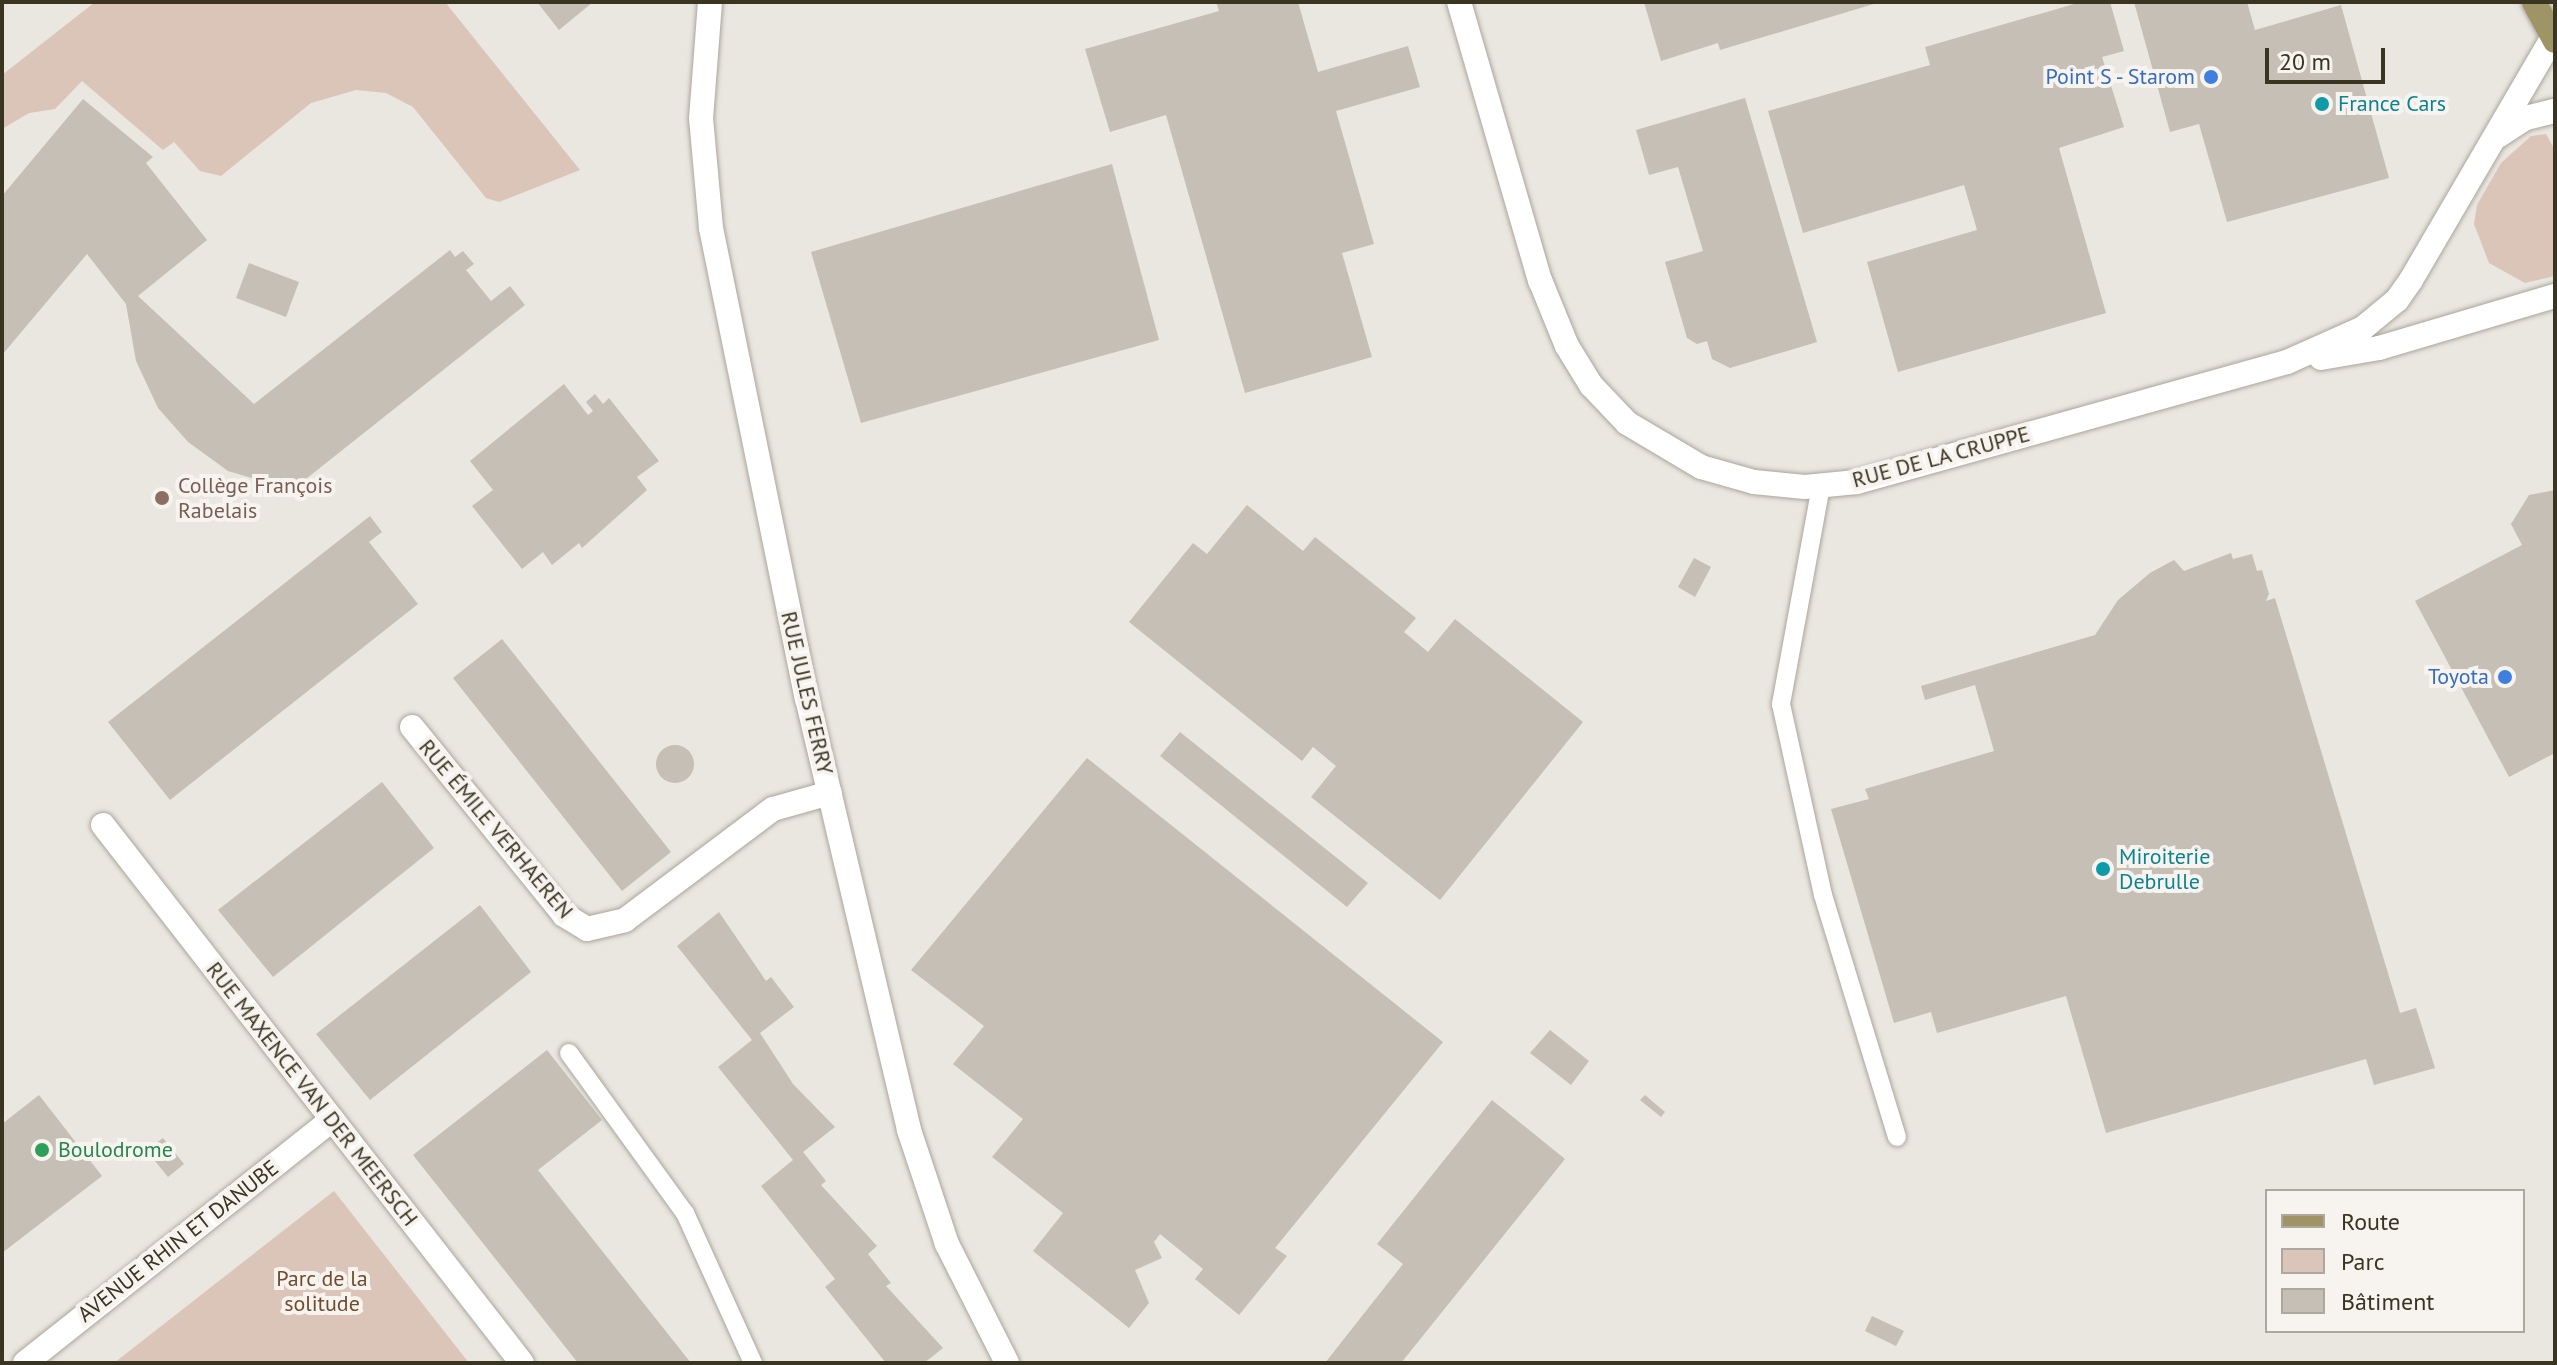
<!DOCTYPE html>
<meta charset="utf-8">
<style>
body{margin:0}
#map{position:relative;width:2557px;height:1365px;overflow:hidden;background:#eae6e0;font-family:"PT Sans",sans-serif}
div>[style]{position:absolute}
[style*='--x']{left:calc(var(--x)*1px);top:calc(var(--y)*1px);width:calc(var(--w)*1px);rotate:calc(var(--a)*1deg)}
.green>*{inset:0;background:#dbc5b9}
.building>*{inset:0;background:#c5bfb5}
.round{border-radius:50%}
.roads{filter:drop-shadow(0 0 2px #aba69b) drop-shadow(0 0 2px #aba69b)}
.lane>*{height:18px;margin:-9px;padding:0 9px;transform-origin:9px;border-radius:9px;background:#fff}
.street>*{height:24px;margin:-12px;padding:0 12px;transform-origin:12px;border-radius:12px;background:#fff}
.primary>*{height:24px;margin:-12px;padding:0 12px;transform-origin:12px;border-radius:12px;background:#9f9465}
.dots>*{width:22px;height:22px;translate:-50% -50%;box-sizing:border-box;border:4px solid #f7f4f0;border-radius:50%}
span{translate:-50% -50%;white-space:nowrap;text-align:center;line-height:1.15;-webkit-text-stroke:8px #f7f4f0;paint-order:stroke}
.shop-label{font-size:22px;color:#366cbe}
.right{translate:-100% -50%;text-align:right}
.culture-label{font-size:22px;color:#0d838f}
.left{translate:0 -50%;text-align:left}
.street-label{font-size:22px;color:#3a3521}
.education-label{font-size:22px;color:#785e54}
.leisure-label{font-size:22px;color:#27864d}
.park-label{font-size:22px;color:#6f4c2d}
.frame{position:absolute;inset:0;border:4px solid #3a3521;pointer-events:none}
.legend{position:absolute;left:2265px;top:1189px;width:260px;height:144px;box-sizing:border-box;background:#f7f4f0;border:2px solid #aba89d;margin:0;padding:10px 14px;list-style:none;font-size:24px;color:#3a3521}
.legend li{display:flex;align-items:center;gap:16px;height:40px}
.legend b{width:40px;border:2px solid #aba89d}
.scale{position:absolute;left:2265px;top:48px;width:120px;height:36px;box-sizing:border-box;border:4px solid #3a3521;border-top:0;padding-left:10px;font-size:24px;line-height:28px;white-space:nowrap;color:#3a3521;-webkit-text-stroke:6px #f7f4f0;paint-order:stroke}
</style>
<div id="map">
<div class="green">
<i style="clip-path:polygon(95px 2px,445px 2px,580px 170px,499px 202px,486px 198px,413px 107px,386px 93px,356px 90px,311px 103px,221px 176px,200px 171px,174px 142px,163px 150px,82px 81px,55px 109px,29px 113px,2px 129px,2px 75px)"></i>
<i style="clip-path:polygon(2546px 134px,2555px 150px,2555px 276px,2525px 283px,2489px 263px,2474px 224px,2477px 205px,2501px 163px,2531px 136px)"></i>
<i style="clip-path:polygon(334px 1191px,469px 1363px,114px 1363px)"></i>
</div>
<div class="building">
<i style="clip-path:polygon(537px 2px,593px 2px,559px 30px)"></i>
<i style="clip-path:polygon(1216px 2px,1298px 2px,1318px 72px,1408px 46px,1420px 87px,1336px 111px,1374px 244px,1342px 253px,1372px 357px,1245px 393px,1166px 115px,1110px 132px,1085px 49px,1219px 11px)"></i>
<i style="clip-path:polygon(1644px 2px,1877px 2px,1877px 3px,1720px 50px,1718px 43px,1661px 61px)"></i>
<i style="clip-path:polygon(2081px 2px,2110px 2px,2124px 51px,2102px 57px,2124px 127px,2059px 148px,2106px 313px,1898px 372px,1867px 262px,1977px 230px,1964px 185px,1803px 233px,1768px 111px,1930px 65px,1925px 47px)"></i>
<i style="clip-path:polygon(2134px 2px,2247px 2px,2255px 30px,2341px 5px,2389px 178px,2227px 222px,2199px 124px,2170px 132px)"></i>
<i style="clip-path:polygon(1745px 98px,1817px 342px,1730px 368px,1712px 359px,1707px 341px,1697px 344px,1687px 338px,1665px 262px,1703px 251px,1678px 167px,1649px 175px,1636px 130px)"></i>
<i style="clip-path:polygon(83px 99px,153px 157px,146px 163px,207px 240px,138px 296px,254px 404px,450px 250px,455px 257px,463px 251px,474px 264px,466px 270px,491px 301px,510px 286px,525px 305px,292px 490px,228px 471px,188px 442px,158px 408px,136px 361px,126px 304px,87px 254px,2px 355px,2px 196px)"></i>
<i style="clip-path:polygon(1112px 164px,1159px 340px,861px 423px,811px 252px)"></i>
<i style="clip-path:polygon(249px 263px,299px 282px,286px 317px,236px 298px)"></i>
<i style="clip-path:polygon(564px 384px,588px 415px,593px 411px,586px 402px,595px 394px,603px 404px,609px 398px,659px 461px,637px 477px,647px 490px,582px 548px,579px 543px,552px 565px,543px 552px,522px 569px,472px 506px,493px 490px,470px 461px)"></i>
<i style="clip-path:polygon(2555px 490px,2555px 753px,2509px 777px,2415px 601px,2522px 545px,2511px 524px,2529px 495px)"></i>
<i style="clip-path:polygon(1247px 505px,1303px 551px,1315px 537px,1416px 618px,1404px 632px,1428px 652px,1455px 619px,1583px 722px,1440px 900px,1311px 797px,1336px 766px,1313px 747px,1302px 761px,1129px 622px,1193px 543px,1207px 554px)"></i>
<i style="clip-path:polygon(370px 516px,382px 532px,369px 542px,418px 604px,170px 800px,108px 722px)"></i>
<i style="clip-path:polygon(2231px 553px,2233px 559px,2252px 554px,2257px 571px,2262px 570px,2269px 594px,2266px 601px,2275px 598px,2400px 1013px,2416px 1008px,2435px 1068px,2374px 1085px,2366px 1059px,2106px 1133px,2066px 996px,1937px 1033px,1931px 1012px,1894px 1023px,1831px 809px,1869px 799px,1865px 789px,1994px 751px,1975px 685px,1925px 700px,1921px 686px,2095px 635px,2118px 600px,2150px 573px,2174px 560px,2184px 571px)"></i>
<i style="clip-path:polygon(1694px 558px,1711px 567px,1695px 597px,1678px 587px)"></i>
<i style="clip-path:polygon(502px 639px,671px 852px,622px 891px,453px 678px)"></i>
<i style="clip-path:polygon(1180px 732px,1368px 883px,1347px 907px,1160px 756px)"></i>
<i class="round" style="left:656px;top:745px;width:38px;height:38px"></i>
<i style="clip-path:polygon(1087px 758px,1443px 1042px,1275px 1248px,1287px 1256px,1239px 1315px,1195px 1279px,1203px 1269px,1160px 1234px,1154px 1242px,1162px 1258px,1135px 1270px,1149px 1303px,1129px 1328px,1033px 1251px,1063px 1213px,992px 1157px,1023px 1119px,953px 1064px,984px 1026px,911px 970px)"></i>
<i style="clip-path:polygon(382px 782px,434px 848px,273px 977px,218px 910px)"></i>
<i style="clip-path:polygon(480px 905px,531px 972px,370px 1100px,316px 1034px)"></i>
<i style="clip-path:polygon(719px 912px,766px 981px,771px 977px,794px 1007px,760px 1033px,793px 1084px,835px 1127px,803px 1152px,826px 1181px,821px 1185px,877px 1246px,868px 1254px,891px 1283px,886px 1286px,943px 1348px,924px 1363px,886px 1363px,825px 1287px,835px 1279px,761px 1186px,793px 1160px,718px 1067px,752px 1040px,677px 946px)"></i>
<i style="clip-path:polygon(1550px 1030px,1589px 1061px,1571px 1085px,1530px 1053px)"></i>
<i style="clip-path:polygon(547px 1050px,602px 1120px,538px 1170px,691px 1363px,578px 1363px,413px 1155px)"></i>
<i style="clip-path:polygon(39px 1095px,102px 1176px,2px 1253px,2px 1124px)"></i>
<i style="clip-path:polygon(1645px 1095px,1665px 1112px,1661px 1117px,1640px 1100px)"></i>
<i style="clip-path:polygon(1492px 1100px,1565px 1159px,1401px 1363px,1325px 1363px,1403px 1264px,1377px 1244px)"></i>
<i style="clip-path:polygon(163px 1138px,184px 1164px,168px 1177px,146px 1150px)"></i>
<i style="clip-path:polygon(1872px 1316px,1904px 1331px,1896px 1346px,1865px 1331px)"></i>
</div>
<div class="roads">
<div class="lane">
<i style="--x:1821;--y:486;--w:222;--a:100.4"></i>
<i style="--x:1781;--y:704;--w:196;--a:77.6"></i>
<i style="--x:1823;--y:895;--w:253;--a:73"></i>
<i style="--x:569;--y:1053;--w:198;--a:54.1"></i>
<i style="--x:685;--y:1213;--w:165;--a:65.6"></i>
</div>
<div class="street">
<i style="--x:710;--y:2;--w:116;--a:94.4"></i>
<i style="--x:701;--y:118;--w:110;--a:84.8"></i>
<i style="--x:711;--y:228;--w:480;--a:78.5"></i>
<i style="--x:807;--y:698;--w:444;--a:76.7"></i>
<i style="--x:909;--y:1130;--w:120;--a:71.6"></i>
<i style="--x:947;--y:1244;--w:133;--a:63.2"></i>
<i style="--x:1459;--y:2;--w:290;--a:73.8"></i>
<i style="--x:1540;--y:280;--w:71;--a:67.8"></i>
<i style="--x:1567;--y:346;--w:46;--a:58.4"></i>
<i style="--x:1591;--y:385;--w:52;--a:46.5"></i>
<i style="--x:1627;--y:423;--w:86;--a:30.7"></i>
<i style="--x:1701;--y:467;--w:55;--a:15.8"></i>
<i style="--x:1754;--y:482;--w:51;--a:5.6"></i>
<i style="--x:1805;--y:487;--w:52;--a:-5.5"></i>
<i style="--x:1857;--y:482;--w:446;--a:-15.6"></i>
<i style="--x:2287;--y:362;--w:83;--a:-24.1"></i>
<i style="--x:2363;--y:328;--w:44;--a:-39.5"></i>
<i style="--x:2397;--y:300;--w:24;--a:-55"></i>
<i style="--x:2411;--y:280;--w:281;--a:-59.7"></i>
<i style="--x:2498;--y:136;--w:33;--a:-33"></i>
<i style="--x:2526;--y:118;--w:30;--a:-14"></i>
<i style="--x:2321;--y:358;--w:59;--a:-9.8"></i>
<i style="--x:2379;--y:348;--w:184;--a:-16.5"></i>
<i style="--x:412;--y:727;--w:242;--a:51"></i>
<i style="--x:564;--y:915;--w:27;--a:31"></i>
<i style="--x:587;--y:929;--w:39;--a:-13"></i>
<i style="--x:625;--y:920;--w:185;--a:-36.9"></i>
<i style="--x:773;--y:809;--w:59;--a:-15.7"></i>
<i style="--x:103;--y:825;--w:682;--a:52.09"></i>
<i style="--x:25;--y:1363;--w:392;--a:-38.4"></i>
</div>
<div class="primary">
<i style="--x:2534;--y:2;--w:44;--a:61.7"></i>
</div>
</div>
<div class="dots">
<i style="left:2211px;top:77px;background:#3f7fe0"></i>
<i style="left:2322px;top:104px;background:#0f9aa8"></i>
<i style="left:162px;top:498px;background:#8d6e63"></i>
<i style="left:2505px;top:677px;background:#3f7fe0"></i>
<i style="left:2103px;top:869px;background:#0f9aa8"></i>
<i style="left:42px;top:1150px;background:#2e9e5b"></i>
</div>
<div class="shop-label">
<span class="right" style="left:2195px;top:77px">Point S - Starom</span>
<span class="right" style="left:2489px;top:677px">Toyota</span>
</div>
<div class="culture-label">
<span class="left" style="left:2338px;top:104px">France Cars</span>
<span class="left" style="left:2119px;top:869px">Miroiterie<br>Debrulle</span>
</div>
<div class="street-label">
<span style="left:1941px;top:457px;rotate:-15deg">RUE DE LA CRUPPE</span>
<span style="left:807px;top:693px;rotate:77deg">RUE JULES FERRY</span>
<span style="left:496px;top:829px;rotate:50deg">RUE ÉMILE VERHAEREN</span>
<span style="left:312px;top:1094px;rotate:52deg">RUE MAXENCE VAN DER MEERSCH</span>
<span style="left:178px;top:1241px;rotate:-38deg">AVENUE RHIN ET DANUBE</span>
</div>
<div class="education-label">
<span class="left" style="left:178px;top:498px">Collège François<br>Rabelais</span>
</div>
<div class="leisure-label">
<span class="left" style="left:58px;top:1150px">Boulodrome</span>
</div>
<div class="park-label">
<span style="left:322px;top:1291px">Parc de la<br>solitude</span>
</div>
<div class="frame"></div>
<ul class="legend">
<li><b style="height:10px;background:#9f9465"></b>Route</li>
<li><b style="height:22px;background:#dbc5b9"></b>Parc</li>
<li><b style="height:22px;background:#c5bfb5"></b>Bâtiment</li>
</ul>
<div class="scale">20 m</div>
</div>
